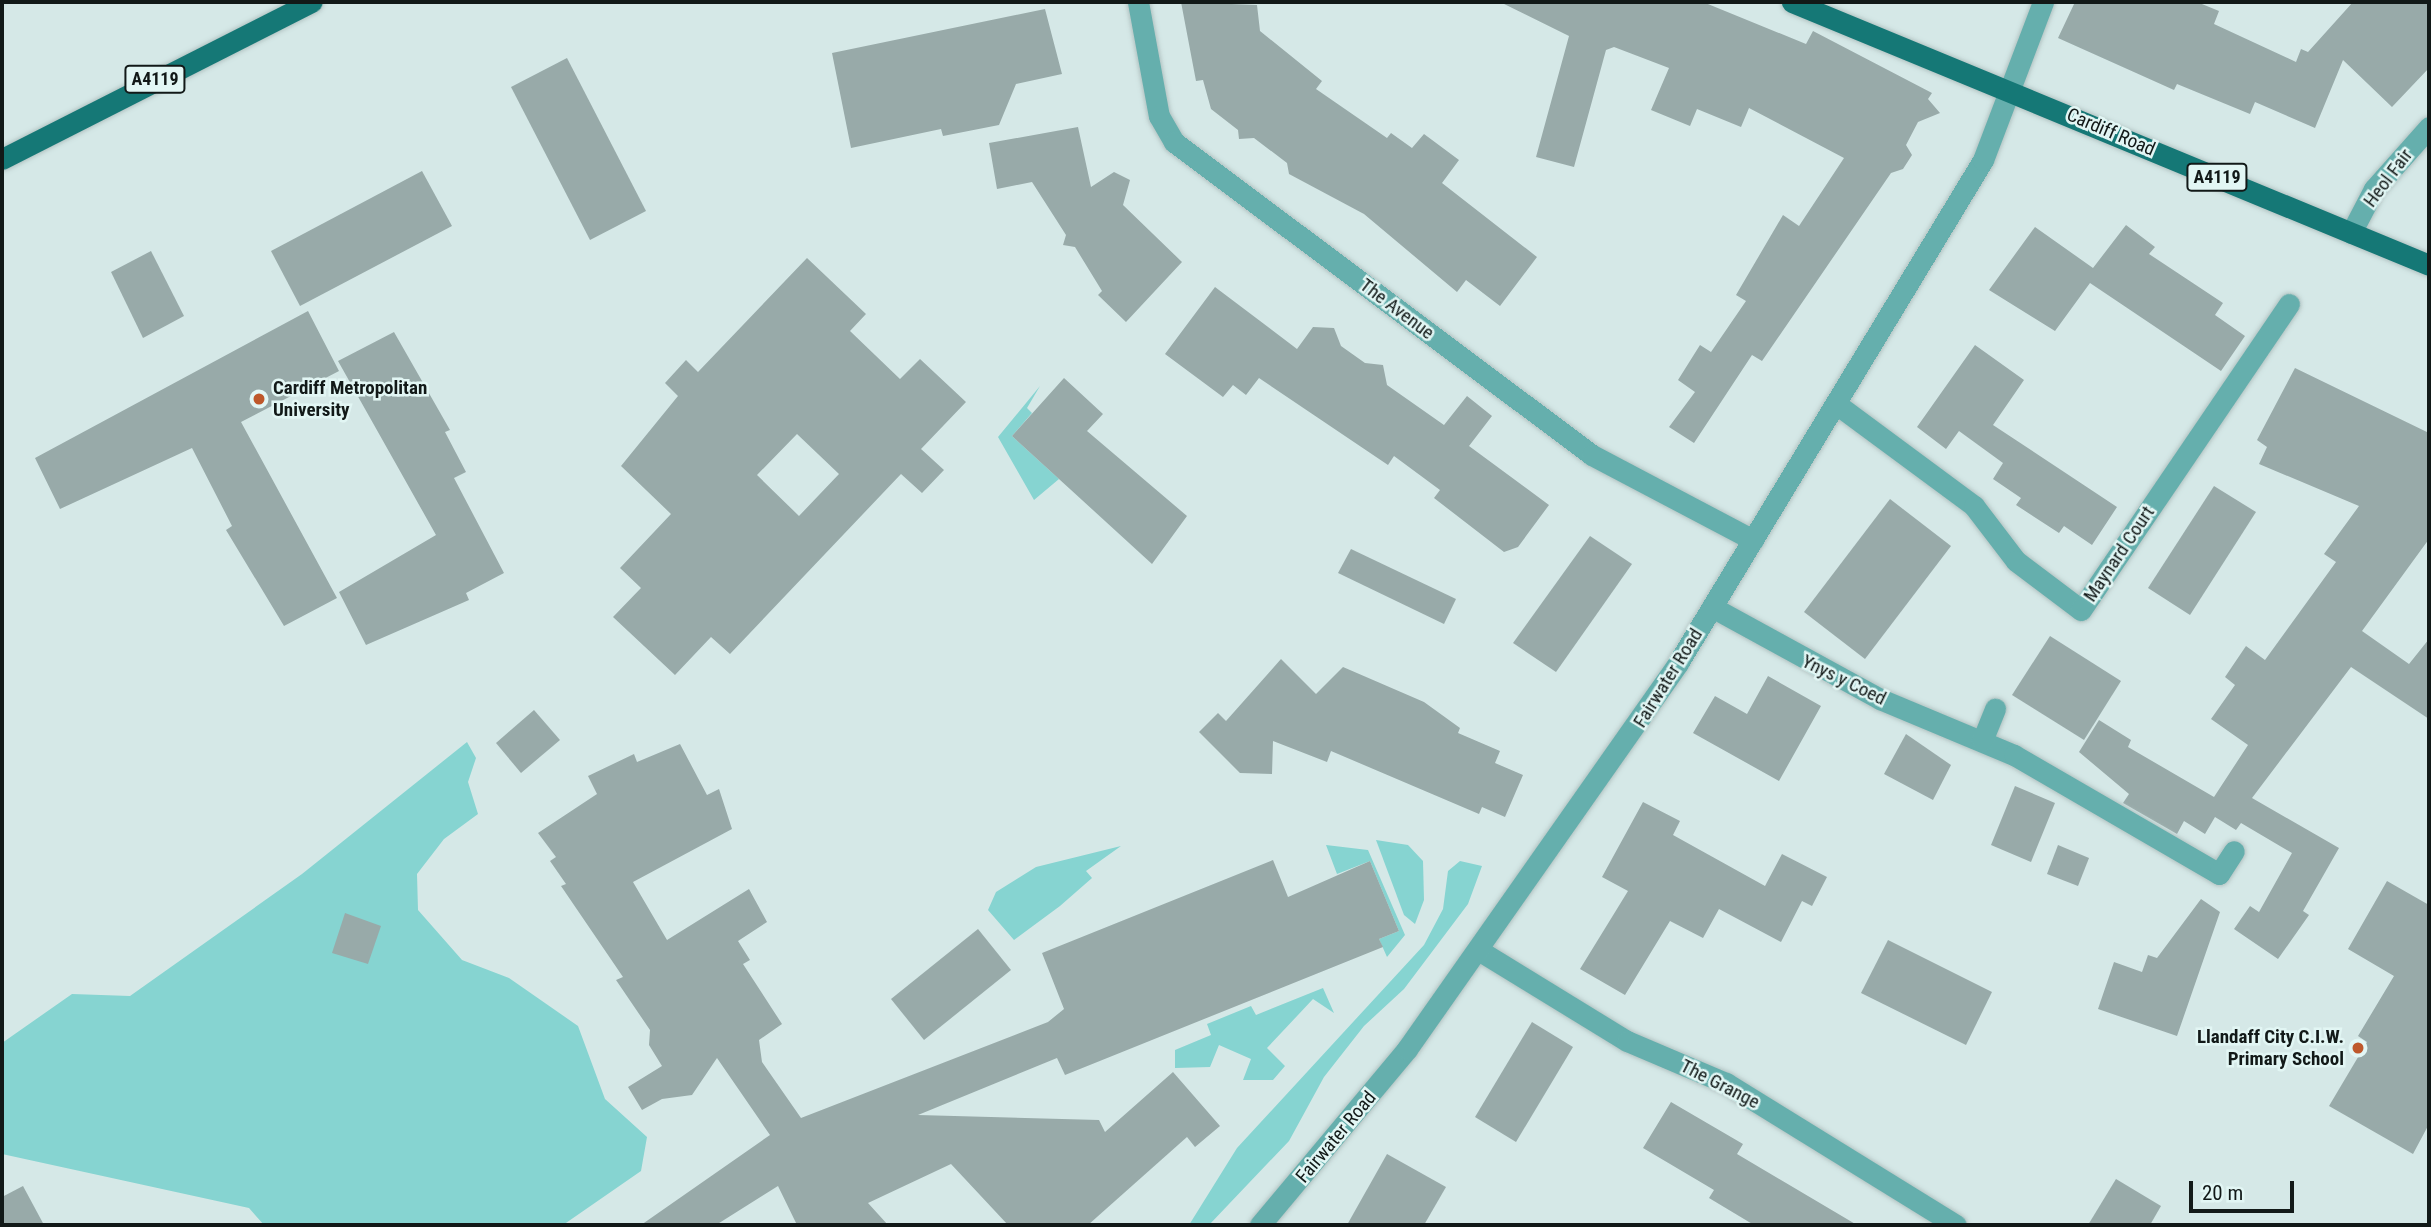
<!DOCTYPE html>
<style>
body{margin:0}
#map{position:relative;width:2431px;height:1227px;overflow:hidden;background:#d5e8e7;font-family:"Roboto Condensed",sans-serif}
div>[style]{position:absolute}
[style*='--x']{left:calc(var(--x)*1px);top:calc(var(--y)*1px);width:calc(var(--w)*1px);rotate:calc(var(--a)*1deg)}
.green>*{inset:0;background:#86d4d1}
.building>*{inset:0;background:#98aaa9}
.roads{filter:drop-shadow(0 0 2px #b2c3c2) drop-shadow(0 0 2px #b2c3c2)}
.minor>*{height:21px;margin:-10.5px;padding:0 10.5px;transform-origin:10.5px;border-radius:10.5px;background:#65afad}
.major>*{height:21px;margin:-10.5px;padding:0 10.5px;transform-origin:10.5px;border-radius:10.5px;background:#157876}
.dots>*{width:19px;height:19px;translate:-50% -50%;box-sizing:border-box;border:4px solid #e2f6f4;border-radius:50%}
span{translate:-50% -50%;white-space:nowrap;text-align:center;line-height:1.15;-webkit-text-stroke:5px #e2f6f4;paint-order:stroke}
.shield-label span{padding:2px 5px;background:#e2f6f4;border:2px solid;border-radius:5px;-webkit-text-stroke-width:0}
.shield-label{font-size:18px;color:#121918;font-weight:700}
.street-label{font-size:19px;color:#121918}
.poi-label{font-size:19px;color:#121918;font-weight:700}
.left{translate:0 -50%;text-align:left}
.right{translate:-100% -50%;text-align:right}
.frame{position:absolute;inset:0;border:4px solid #121918;pointer-events:none}
.scale{position:absolute;left:2189px;top:1181px;width:105px;height:32px;box-sizing:border-box;border:4px solid #121918;border-top:0;padding-left:9px;font-size:21px;line-height:24px;white-space:nowrap;color:#121918;-webkit-text-stroke:5px #e2f6f4;paint-order:stroke}
</style>
<div id="map">
<div class="green">
<i style="clip-path:polygon(1040px 386px,1027px 408px,1032px 413px,1012px 436px,1059px 479px,1034px 500px,998px 437px)"></i>
<i style="clip-path:polygon(467px 742px,476px 758px,468px 782px,478px 814px,444px 839px,417px 874px,418px 910px,462px 960px,509px 978px,578px 1026px,605px 1099px,647px 1137px,641px 1171px,563px 1225px,264px 1225px,249px 1208px,2px 1154px,2px 1043px,72px 994px,130px 996px,302px 874px)"></i>
<i style="clip-path:polygon(1376px 840px,1408px 845px,1423px 861px,1424px 900px,1415px 924px,1404px 915px)"></i>
<i style="clip-path:polygon(1326px 845px,1368px 850px,1405px 935px,1387px 957px,1379px 939px,1399px 931px,1370px 861px,1337px 874px)"></i>
<i style="clip-path:polygon(1121px 846px,1086px 871px,1092px 878px,1060px 906px,1014px 940px,988px 910px,996px 892px,1036px 867px)"></i>
<i style="clip-path:polygon(1460px 861px,1482px 866px,1468px 904px,1404px 989px,1364px 1026px,1324px 1077px,1289px 1141px,1209px 1225px,1189px 1225px,1237px 1148px,1424px 945px,1443px 909px,1448px 871px)"></i>
<i style="clip-path:polygon(1323px 988px,1334px 1013px,1313px 999px,1267px 1048px,1285px 1066px,1273px 1080px,1243px 1080px,1251px 1059px,1219px 1045px,1210px 1067px,1175px 1068px,1175px 1050px,1211px 1035px,1207px 1024px,1251px 1006px,1256px 1015px)"></i>
</div>
<div class="building">
<i style="clip-path:polygon(1181px 2px,1257px 5px,1260px 31px,1322px 81px,1316px 89px,1387px 138px,1391px 133px,1412px 148px,1424px 134px,1459px 160px,1442px 183px,1537px 257px,1500px 306px,1466px 280px,1457px 292px,1364px 214px,1289px 174px,1287px 163px,1254px 138px,1239px 139px,1238px 130px,1211px 109px,1203px 80px,1196px 81px)"></i>
<i style="clip-path:polygon(1500px 2px,1703px 2px,1806px 44px,1813px 31px,1932px 93px,1928px 99px,1940px 113px,1918px 122px,1906px 145px,1912px 155px,1903px 169px,1891px 173px,1762px 361px,1752px 355px,1694px 443px,1669px 427px,1695px 392px,1678px 380px,1700px 345px,1711px 352px,1746px 301px,1736px 295px,1783px 215px,1799px 226px,1844px 158px,1749px 108px,1741px 127px,1697px 109px,1690px 126px,1651px 110px,1669px 68px,1614px 47px,1606px 50px,1574px 167px,1536px 157px,1569px 36px)"></i>
<i style="clip-path:polygon(2075px 2px,2197px 2px,2219px 11px,2214px 24px,2296px 62px,2301px 49px,2308px 52px,2353px 2px,2429px 2px,2429px 68px,2392px 107px,2343px 60px,2315px 128px,2255px 102px,2250px 114px,2177px 84px,2174px 90px,2058px 38px)"></i>
<i style="clip-path:polygon(1045px 9px,1062px 74px,1016px 84px,999px 125px,943px 136px,941px 129px,851px 148px,832px 53px)"></i>
<i style="clip-path:polygon(567px 58px,646px 211px,590px 240px,511px 87px)"></i>
<i style="clip-path:polygon(1078px 127px,1091px 187px,1114px 172px,1130px 180px,1123px 205px,1182px 262px,1126px 322px,1098px 295px,1102px 291px,1075px 247px,1063px 245px,1066px 235px,1032px 182px,997px 189px,989px 143px)"></i>
<i style="clip-path:polygon(422px 171px,452px 226px,300px 306px,271px 251px)"></i>
<i style="clip-path:polygon(2126px 225px,2155px 247px,2149px 254px,2223px 303px,2215px 315px,2245px 336px,2221px 371px,2090px 283px,2055px 331px,1989px 290px,2035px 227px,2093px 268px)"></i>
<i style="clip-path:polygon(151px 251px,184px 316px,143px 338px,111px 272px)"></i>
<i style="clip-path:polygon(evenodd,807px 258px,866px 314px,850px 331px,900px 379px,920px 359px,966px 402px,921px 449px,944px 470px,922px 493px,901px 474px,730px 654px,711px 637px,675px 675px,613px 617px,641px 588px,620px 568px,671px 514px,621px 466px,678px 396px,665px 383px,686px 360px,698px 372px,807px 258px,797px 434px,839px 474px,799px 516px,757px 475px,797px 434px)"></i>
<i style="clip-path:polygon(1215px 287px,1297px 349px,1313px 327px,1334px 328px,1341px 346px,1365px 363px,1383px 365px,1387px 385px,1444px 425px,1467px 396px,1492px 416px,1469px 446px,1549px 505px,1518px 547px,1504px 552px,1434px 498px,1440px 490px,1394px 456px,1388px 465px,1259px 378px,1246px 395px,1233px 385px,1223px 397px,1165px 354px)"></i>
<i style="clip-path:polygon(308px 311px,339px 371px,241px 422px,337px 598px,284px 626px,226px 530px,232px 526px,192px 448px,60px 509px,35px 458px)"></i>
<i style="clip-path:polygon(394px 332px,450px 430px,445px 432px,466px 472px,454px 478px,504px 573px,466px 593px,469px 600px,366px 645px,339px 592px,436px 535px,338px 361px)"></i>
<i style="clip-path:polygon(1975px 345px,2024px 380px,1993px 425px,2117px 507px,2092px 545px,2064px 526px,2059px 533px,2016px 505px,2021px 498px,1993px 479px,2003px 463px,1959px 431px,1946px 449px,1917px 427px)"></i>
<i style="clip-path:polygon(2295px 368px,2429px 433px,2429px 539px,2362px 631px,2409px 664px,2429px 639px,2429px 719px,2351px 667px,2252px 798px,2339px 848px,2303px 911px,2309px 915px,2278px 959px,2234px 929px,2250px 906px,2259px 912px,2292px 853px,2241px 823px,2236px 830px,2215px 817px,2205px 834px,2184px 821px,2177px 834px,2123px 803px,2129px 794px,2079px 752px,2099px 720px,2131px 740px,2128px 747px,2214px 797px,2248px 745px,2211px 719px,2235px 685px,2225px 677px,2246px 646px,2265px 660px,2336px 562px,2324px 554px,2359px 506px,2259px 464px,2267px 447px,2257px 440px)"></i>
<i style="clip-path:polygon(1064px 378px,1103px 414px,1087px 431px,1187px 516px,1152px 564px,1012px 436px)"></i>
<i style="clip-path:polygon(2214px 486px,2256px 512px,2190px 615px,2148px 588px)"></i>
<i style="clip-path:polygon(1890px 499px,1951px 546px,1865px 659px,1804px 612px)"></i>
<i style="clip-path:polygon(1590px 536px,1632px 564px,1556px 672px,1513px 643px)"></i>
<i style="clip-path:polygon(1351px 549px,1456px 599px,1444px 624px,1338px 573px)"></i>
<i style="clip-path:polygon(2050px 636px,2121px 681px,2084px 740px,2012px 695px)"></i>
<i style="clip-path:polygon(1281px 659px,1316px 694px,1343px 667px,1424px 702px,1460px 728px,1458px 733px,1500px 751px,1495px 763px,1523px 775px,1505px 817px,1482px 807px,1479px 814px,1331px 751px,1327px 762px,1273px 741px,1272px 774px,1240px 773px,1199px 732px,1218px 713px,1226px 721px)"></i>
<i style="clip-path:polygon(1768px 676px,1821px 706px,1779px 781px,1693px 733px,1715px 696px,1747px 714px)"></i>
<i style="clip-path:polygon(534px 710px,560px 740px,521px 773px,496px 743px)"></i>
<i style="clip-path:polygon(1906px 734px,1951px 765px,1933px 800px,1884px 774px)"></i>
<i style="clip-path:polygon(680px 744px,707px 795px,719px 789px,732px 829px,633px 882px,667px 940px,749px 889px,767px 922px,738px 941px,750px 960px,743px 964px,782px 1024px,759px 1040px,762px 1062px,801px 1118px,1048px 1022px,1064px 1009px,1042px 953px,1273px 860px,1288px 897px,1370px 861px,1399px 931px,1379px 939px,1383px 947px,1065px 1075px,1057px 1058px,918px 1115px,1099px 1120px,1105px 1132px,1173px 1072px,1220px 1126px,1195px 1147px,1187px 1137px,1088px 1225px,1008px 1225px,951px 1164px,868px 1203px,888px 1225px,797px 1225px,778px 1186px,716px 1225px,641px 1225px,770px 1135px,717px 1058px,692px 1095px,662px 1099px,642px 1110px,628px 1087px,662px 1066px,649px 1045px,650px 1030px,616px 980px,623px 977px,561px 886px,566px 884px,550px 861px,556px 857px,538px 833px,597px 794px,588px 776px,634px 754px,637px 762px)"></i>
<i style="clip-path:polygon(2015px 786px,2055px 803px,2031px 862px,1991px 845px)"></i>
<i style="clip-path:polygon(1643px 802px,1680px 821px,1673px 835px,1765px 886px,1782px 854px,1827px 877px,1812px 906px,1802px 901px,1781px 942px,1719px 909px,1703px 938px,1670px 921px,1625px 995px,1580px 969px,1628px 891px,1602px 877px)"></i>
<i style="clip-path:polygon(2058px 845px,2089px 858px,2078px 886px,2047px 874px)"></i>
<i style="clip-path:polygon(2387px 881px,2429px 905px,2429px 1124px,2413px 1154px,2329px 1106px,2367px 1042px,2358px 1036px,2394px 976px,2348px 949px)"></i>
<i style="clip-path:polygon(2201px 899px,2220px 912px,2177px 1036px,2098px 1009px,2114px 962px,2142px 972px,2148px 955px,2157px 958px)"></i>
<i style="clip-path:polygon(345px 913px,381px 926px,368px 964px,332px 953px)"></i>
<i style="clip-path:polygon(978px 929px,1011px 970px,924px 1040px,891px 999px)"></i>
<i style="clip-path:polygon(1888px 940px,1992px 992px,1966px 1045px,1861px 993px)"></i>
<i style="clip-path:polygon(1532px 1022px,1573px 1047px,1516px 1142px,1475px 1117px)"></i>
<i style="clip-path:polygon(1671px 1102px,1743px 1144px,1737px 1154px,1857px 1225px,1754px 1225px,1709px 1198px,1714px 1190px,1643px 1148px)"></i>
<i style="clip-path:polygon(1387px 1154px,1446px 1187px,1424px 1225px,1347px 1225px)"></i>
<i style="clip-path:polygon(2116px 1179px,2161px 1206px,2150px 1225px,2088px 1225px)"></i>
<i style="clip-path:polygon(23px 1186px,44px 1225px,2px 1225px,2px 1197px)"></i>
</div>
<div class="roads">
<div class="minor">
<i style="--x:1138;--y:2;--w:116;--a:79.6"></i>
<i style="--x:1159;--y:116;--w:30;--a:60"></i>
<i style="--x:1174;--y:142;--w:522;--a:36.83"></i>
<i style="--x:1592;--y:455;--w:182;--a:27.8"></i>
<i style="--x:2351;--y:233;--w:50;--a:-62.4"></i>
<i style="--x:2374;--y:189;--w:83;--a:-48.4"></i>
<i style="--x:1839;--y:406;--w:168;--a:36.5"></i>
<i style="--x:1974;--y:506;--w:69;--a:52.6"></i>
<i style="--x:2016;--y:561;--w:81;--a:37"></i>
<i style="--x:2081;--y:610;--w:370;--a:-55.8"></i>
<i style="--x:1712;--y:607;--w:192;--a:28.7"></i>
<i style="--x:1880;--y:699;--w:145;--a:22.7"></i>
<i style="--x:2014;--y:755;--w:237;--a:30.1"></i>
<i style="--x:2219;--y:874;--w:27;--a:-57"></i>
<i style="--x:1982;--y:741;--w:35;--a:-68"></i>
<i style="--x:1480;--y:951;--w:172;--a:31.5"></i>
<i style="--x:1627;--y:1041;--w:108;--a:23"></i>
<i style="--x:1726;--y:1083;--w:270;--a:31.7"></i>
<i style="--x:1260;--y:1225;--w:229;--a:-50.1"></i>
<i style="--x:1407;--y:1049;--w:472;--a:-54.9"></i>
<i style="--x:1678;--y:663;--w:588;--a:-58.77"></i>
<i style="--x:1983;--y:160;--w:169;--a:-69.2"></i>
</div>
<div class="major">
<i style="--x:1792;--y:2;--w:689;--a:22.43"></i>
<i style="--x:2;--y:159;--w:347;--a:-26.9"></i>
</div>
</div>
<div class="dots">
<i style="left:259px;top:399px;background:#be582b"></i>
<i style="left:2358px;top:1048px;background:#be582b"></i>
</div>
<div class="shield-label">
<span style="left:155px;top:79px">A4119</span>
<span style="left:2217px;top:177px">A4119</span>
</div>
<div class="street-label">
<span style="left:2111px;top:132px;rotate:23deg">Cardiff Road</span>
<span style="left:2388px;top:178px;rotate:-53deg">Heol Fair</span>
<span style="left:1397px;top:309px;rotate:37deg">The Avenue</span>
<span style="left:2119px;top:554px;rotate:-56deg">Maynard Court</span>
<span style="left:1668px;top:678px;rotate:-58deg">Fairwater Road</span>
<span style="left:1844px;top:680px;rotate:26deg">Ynys y Coed</span>
<span style="left:1720px;top:1084px;rotate:27deg">The Grange</span>
<span style="left:1336px;top:1137px;rotate:-50deg">Fairwater Road</span>
</div>
<div class="poi-label">
<span class="left" style="left:273px;top:399px">Cardiff Metropolitan<br>University</span>
<span class="right" style="left:2344px;top:1048px">Llandaff City C.I.W.<br>Primary School</span>
</div>
<div class="frame"></div>
<div class="scale">20 m</div>
</div>
